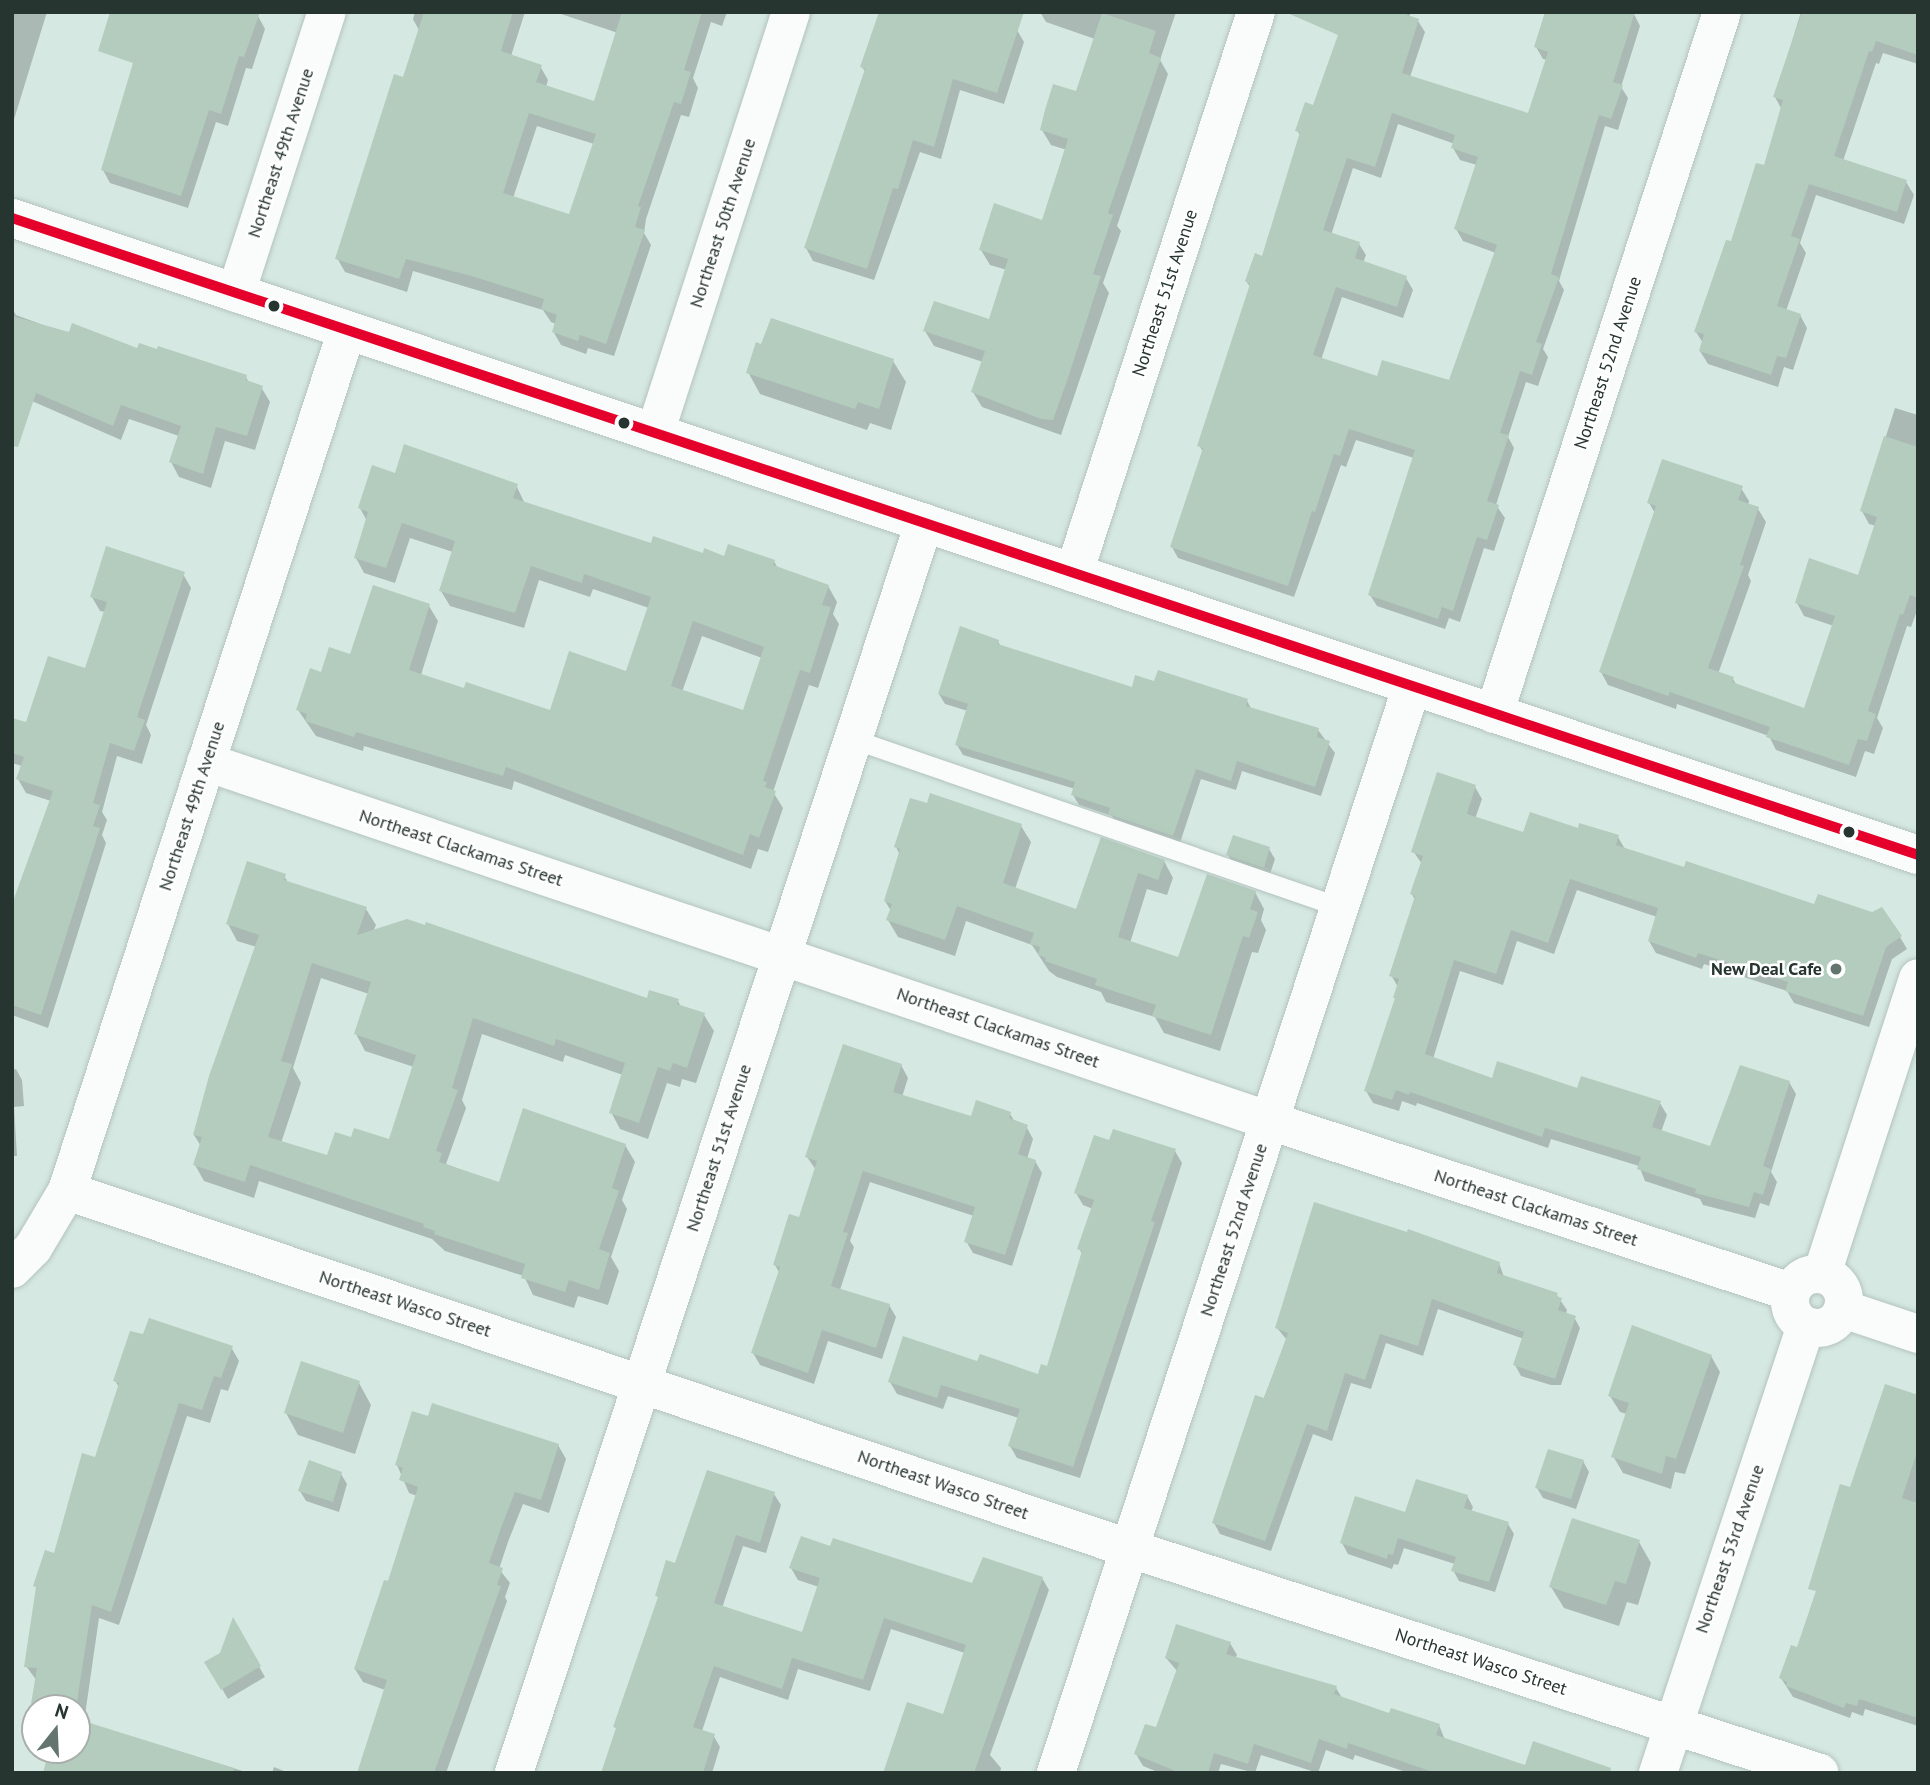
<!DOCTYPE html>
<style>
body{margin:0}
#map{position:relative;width:1930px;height:1785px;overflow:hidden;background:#d5e8e2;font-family:"PT Sans",sans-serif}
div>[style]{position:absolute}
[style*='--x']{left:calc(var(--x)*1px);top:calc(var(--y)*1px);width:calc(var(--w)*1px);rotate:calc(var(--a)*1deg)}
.shadow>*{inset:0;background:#0003}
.building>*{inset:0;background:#b3ccbd}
.roads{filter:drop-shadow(0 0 2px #b4c3be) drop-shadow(0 0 2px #b4c3be)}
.service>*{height:19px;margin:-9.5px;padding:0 9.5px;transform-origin:9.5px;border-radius:9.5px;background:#f9fcfb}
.minor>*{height:38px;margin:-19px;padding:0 19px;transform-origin:19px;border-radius:19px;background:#f9fcfb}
.minor>.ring{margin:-19px;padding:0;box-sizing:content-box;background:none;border:38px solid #f9fcfb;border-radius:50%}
.secondary>*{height:38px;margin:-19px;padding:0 19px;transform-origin:19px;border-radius:19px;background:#f9fcfb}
.bus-1>*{height:10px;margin:-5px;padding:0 5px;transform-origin:5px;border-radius:5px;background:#e4002b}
.dots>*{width:19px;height:19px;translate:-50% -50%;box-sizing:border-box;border:4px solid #fff;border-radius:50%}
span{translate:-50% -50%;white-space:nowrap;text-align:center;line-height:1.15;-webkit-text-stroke:5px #fff;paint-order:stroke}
.street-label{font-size:18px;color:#273530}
.poi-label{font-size:18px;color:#273530;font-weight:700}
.right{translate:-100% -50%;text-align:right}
.frame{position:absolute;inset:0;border:14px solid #273530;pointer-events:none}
.north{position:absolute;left:21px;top:1694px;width:70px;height:70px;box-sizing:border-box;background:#fff;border:2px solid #a9aeac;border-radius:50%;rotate:18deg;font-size:19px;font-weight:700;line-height:28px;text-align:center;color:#273530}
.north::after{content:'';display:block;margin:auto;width:24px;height:32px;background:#64746e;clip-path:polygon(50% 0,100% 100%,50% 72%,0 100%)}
</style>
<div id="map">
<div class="shadow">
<i style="clip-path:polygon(12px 12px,47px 12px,12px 126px)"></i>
<i style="clip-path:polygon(evenodd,415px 12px,525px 12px,511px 56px,540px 66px,548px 80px,546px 87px,595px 103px,618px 33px,555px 12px,727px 12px,722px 26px,711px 22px,693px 78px,698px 88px,689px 117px,681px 115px,646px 219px,644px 233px,651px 245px,614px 356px,588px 348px,586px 354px,561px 345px,553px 331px,556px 324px,551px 322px,543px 310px,413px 271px,407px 292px,345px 272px,337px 258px,420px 32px,413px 19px,415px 12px,537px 126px,594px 144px,570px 217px,513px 198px,537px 126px)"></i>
<i style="clip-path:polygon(1040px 12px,1176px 12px,1160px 60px,1168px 74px,1117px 226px,1121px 231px,1103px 283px,1109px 293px,1061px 435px,982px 407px,973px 392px,983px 362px,934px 346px,925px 331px,990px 321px,1007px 270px,990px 265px,981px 250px,1043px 222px,1067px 150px,1051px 145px,1042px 130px,1077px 93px,1095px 39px,1046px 22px)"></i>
<i style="clip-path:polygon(evenodd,1347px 12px,1411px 12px,1409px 17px,1418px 21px,1425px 32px,1410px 77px,1529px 115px,1547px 60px,1543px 59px,1536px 47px,1634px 14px,1640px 26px,1621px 87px,1628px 98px,1618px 130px,1605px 126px,1559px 281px,1564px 290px,1543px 349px,1548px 357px,1538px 386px,1526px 382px,1508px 437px,1514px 448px,1496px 505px,1505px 518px,1494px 551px,1484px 548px,1460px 622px,1449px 618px,1445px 629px,1377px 606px,1370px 595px,1414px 458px,1356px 440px,1346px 467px,1341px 465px,1294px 597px,1178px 558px,1172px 547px,1203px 452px,1199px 445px,1251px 288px,1246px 281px,1263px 258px,1301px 137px,1297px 130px,1315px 107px,1347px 12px,1398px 124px,1455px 144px,1453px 148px,1460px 160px,1477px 165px,1456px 229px,1463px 241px,1496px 253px,1450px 383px,1378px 378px,1321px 360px,1342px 297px,1403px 318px,1413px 290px,1406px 278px,1363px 263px,1366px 255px,1359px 244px,1331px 235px,1353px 168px,1381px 178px,1398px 124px)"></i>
<i style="clip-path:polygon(1801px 12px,1905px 12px,1918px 17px,1918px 64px,1883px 53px,1879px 64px,1876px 63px,1843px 161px,1906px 182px,1914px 195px,1904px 224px,1816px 195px,1800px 243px,1806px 253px,1786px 311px,1800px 315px,1807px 328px,1793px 370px,1784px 367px,1778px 387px,1708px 364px,1700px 351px,1703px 343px,1696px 332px,1765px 167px,1782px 110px,1775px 97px)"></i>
<i style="clip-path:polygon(258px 16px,265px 29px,252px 69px,246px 68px,228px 126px,216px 122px,188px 208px,110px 183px,103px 170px)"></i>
<i style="clip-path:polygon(1017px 30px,1024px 42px,1004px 104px,960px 90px,941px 159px,920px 152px,874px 280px,813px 261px,806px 248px,866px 73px,862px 67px)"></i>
<i style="clip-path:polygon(12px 308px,16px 315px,70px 335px,246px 377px,249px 383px,261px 387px,270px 402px,255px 450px,225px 441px,211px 488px,179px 477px,171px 462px,179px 436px,129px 419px,121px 440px,25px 398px,12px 383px)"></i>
<i style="clip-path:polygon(762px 346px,893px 361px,906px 382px,891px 430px,870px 423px,867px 430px,760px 394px,748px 372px)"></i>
<i style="clip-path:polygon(1895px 408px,1918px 415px,1918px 608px,1911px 627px,1907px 626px,1877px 718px,1883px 728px,1874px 754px,1865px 751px,1856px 777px,1776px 750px,1769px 736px,1677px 704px,1676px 709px,1608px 685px,1601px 672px,1655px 513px,1649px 503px,1741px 488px,1749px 501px,1748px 505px,1758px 509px,1766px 522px,1748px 575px,1751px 581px,1718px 674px,1733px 679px,1737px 686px,1805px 710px,1834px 626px,1804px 616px,1797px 603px,1859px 577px,1876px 526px,1869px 524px,1862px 511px)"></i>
<i style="clip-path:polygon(evenodd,396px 475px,516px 485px,525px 504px,652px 545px,726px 558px,774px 561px,778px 569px,828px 586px,837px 602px,833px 614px,839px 624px,818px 688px,809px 685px,773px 792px,783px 808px,768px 852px,758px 849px,751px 869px,514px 781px,512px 790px,364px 746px,363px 751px,316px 736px,298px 710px,322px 674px,429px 606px,438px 621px,421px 675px,465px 690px,552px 712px,627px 674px,649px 608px,593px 589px,590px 597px,539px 580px,524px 628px,450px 606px,441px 591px,453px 552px,410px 538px,395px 583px,364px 573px,356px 558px,367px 521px,360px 508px,396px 475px,702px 636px,762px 658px,744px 713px,682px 692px,702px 636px)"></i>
<i style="clip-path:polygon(183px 574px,191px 588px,146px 725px,151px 735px,142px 764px,117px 756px,102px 812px,107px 820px,102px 835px,106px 843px,48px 1028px,12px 1015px,12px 901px,15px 902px,51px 801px,26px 793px,18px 779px,22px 766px,12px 763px,12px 719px,27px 724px,87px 670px,105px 612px,100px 611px,92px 597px)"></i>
<i style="clip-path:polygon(998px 641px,1001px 647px,1133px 689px,1155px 683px,1247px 701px,1252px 710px,1318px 730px,1335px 753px,1321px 796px,1242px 771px,1236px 790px,1201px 779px,1179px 846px,1116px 824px,1112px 816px,1079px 805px,1073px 795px,1075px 789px,963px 755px,957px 745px,968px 711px,945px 704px,939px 694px)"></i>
<i style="clip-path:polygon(1475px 787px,1482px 799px,1475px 819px,1524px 834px,1579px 830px,1618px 837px,1625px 849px,1900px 937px,1907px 949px,1892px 959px,1869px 1027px,1794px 1003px,1787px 991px,1704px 964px,1702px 969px,1656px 953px,1649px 941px,1657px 917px,1577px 890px,1554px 954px,1517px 941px,1503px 985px,1460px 971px,1433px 1059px,1493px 1080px,1660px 1103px,1667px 1115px,1661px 1132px,1711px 1148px,1789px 1082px,1796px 1094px,1771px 1172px,1777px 1182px,1769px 1206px,1760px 1203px,1755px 1218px,1703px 1205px,1700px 1199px,1645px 1181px,1639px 1166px,1551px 1139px,1548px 1148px,1417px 1103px,1416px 1106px,1402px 1101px,1399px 1111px,1373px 1103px,1366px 1091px,1396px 1001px,1398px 987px,1391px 975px,1415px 900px,1412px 894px,1422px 864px,1413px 851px)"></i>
<i style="clip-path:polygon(1021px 826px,1031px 842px,1015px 889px,1078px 911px,1102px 840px,1164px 861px,1173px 878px,1167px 895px,1147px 889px,1130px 943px,1180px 959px,1255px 892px,1264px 909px,1261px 920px,1266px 930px,1258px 953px,1252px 952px,1220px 1051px,1164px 1033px,1155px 1017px,1106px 1002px,1101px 992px,1057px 977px,1049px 971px,1032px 945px,966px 921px,955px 956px,898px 937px,888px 920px,891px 911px,885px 901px,900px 855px,896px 847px)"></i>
<i style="clip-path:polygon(1269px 849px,1275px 859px,1269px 877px,1234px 865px,1228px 855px)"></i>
<i style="clip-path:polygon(evenodd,284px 876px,289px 884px,366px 909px,376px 925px,373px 932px,648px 1000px,678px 1001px,681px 1007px,704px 1015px,714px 1031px,696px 1083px,682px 1079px,680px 1087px,667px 1083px,648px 1139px,620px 1129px,611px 1112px,623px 1075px,565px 1055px,563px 1062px,482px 1034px,462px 1100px,466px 1108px,446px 1164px,500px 1184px,625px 1145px,635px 1162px,622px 1200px,627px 1209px,611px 1257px,619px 1271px,608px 1305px,578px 1296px,574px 1308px,533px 1295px,524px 1276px,445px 1251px,432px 1239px,259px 1181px,254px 1198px,204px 1181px,195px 1165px,201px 1146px,194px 1135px,257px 947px,237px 941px,228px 924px,284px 876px,321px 978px,369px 994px,356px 1034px,365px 1051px,414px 1067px,390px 1141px,352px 1139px,329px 1157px,281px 1143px,301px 1083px,293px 1068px,321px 978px)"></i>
<i style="clip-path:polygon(901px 1065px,908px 1078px,902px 1097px,972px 1118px,1010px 1114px,1015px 1122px,1026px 1126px,1033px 1139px,1027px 1159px,1035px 1161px,1042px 1173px,1012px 1266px,973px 1253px,966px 1241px,974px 1216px,870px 1182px,850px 1241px,854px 1247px,840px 1290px,889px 1305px,896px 1317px,882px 1359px,828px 1341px,814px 1384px,760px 1365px,753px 1353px,780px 1274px,775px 1265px,800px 1219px,816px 1170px,807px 1157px)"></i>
<i style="clip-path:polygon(16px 1069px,22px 1080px,24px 1106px,14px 1107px,17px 1156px,12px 1156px,12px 1070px)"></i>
<i style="clip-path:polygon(1110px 1143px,1175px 1151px,1182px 1163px,1080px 1478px,1017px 1458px,1010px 1446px,1019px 1418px,948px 1396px,943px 1409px,897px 1394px,890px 1382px,978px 1363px,1039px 1376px,1048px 1368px,1083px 1255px,1079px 1249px,1093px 1209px,1083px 1205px,1076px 1193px)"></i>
<i style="clip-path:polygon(1499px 1263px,1504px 1277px,1556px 1294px,1567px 1310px,1566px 1314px,1574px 1317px,1580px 1328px,1561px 1385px,1551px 1385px,1521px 1376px,1515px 1365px,1524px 1339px,1438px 1309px,1423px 1356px,1386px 1343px,1371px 1389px,1351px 1383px,1332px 1441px,1313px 1434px,1271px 1551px,1220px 1534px,1214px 1523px,1287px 1340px,1277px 1328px)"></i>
<i style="clip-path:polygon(1633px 1327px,1711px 1356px,1720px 1372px,1685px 1474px,1675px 1472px,1671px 1489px,1623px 1473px,1613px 1456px,1627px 1414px,1620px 1412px,1610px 1396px)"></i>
<i style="clip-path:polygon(231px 1347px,239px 1361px,228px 1391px,221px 1389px,210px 1423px,187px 1416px,119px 1625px,99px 1618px,84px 1722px,249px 1773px,54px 1773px,51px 1750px,77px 1750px,77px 1708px,36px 1708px,33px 1703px,37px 1681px,26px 1666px,37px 1589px,35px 1586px,55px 1555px,96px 1459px,119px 1388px,115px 1380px)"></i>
<i style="clip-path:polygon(359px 1383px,371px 1405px,355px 1454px,298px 1435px,286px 1413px)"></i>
<i style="clip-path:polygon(1918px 1397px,1918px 1566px,1851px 1490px)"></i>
<i style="clip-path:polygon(558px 1445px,566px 1459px,549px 1513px,523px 1504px,508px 1542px,499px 1569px,510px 1583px,505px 1597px,507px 1601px,446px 1773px,358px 1773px,385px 1690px,363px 1682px,355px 1669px,389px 1583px,417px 1496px,409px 1493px,397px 1465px)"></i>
<i style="clip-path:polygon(1583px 1461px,1589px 1472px,1576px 1509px,1543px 1498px,1537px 1488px)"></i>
<i style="clip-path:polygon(341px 1474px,347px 1484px,339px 1512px,306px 1501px,300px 1491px)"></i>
<i style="clip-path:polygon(774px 1494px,781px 1505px,766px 1553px,743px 1546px,722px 1608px,803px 1634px,819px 1587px,798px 1580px,791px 1568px,973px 1585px,1042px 1578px,1049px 1590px,990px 1755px,1001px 1768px,1000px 1773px,885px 1773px,944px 1716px,965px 1653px,891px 1629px,870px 1691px,798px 1669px,788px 1700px,720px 1677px,702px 1731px,713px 1735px,720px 1747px,712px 1773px,603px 1773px,617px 1730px,615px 1727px,659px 1599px,657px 1595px,676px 1565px)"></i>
<i style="clip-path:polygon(1467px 1496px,1473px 1507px,1471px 1512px,1508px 1524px,1514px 1534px,1495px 1592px,1459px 1581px,1453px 1570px,1455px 1564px,1404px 1548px,1398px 1565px,1394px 1564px,1392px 1569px,1348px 1554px,1342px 1543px,1406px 1515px)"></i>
<i style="clip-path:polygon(1639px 1542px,1651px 1563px,1638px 1605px,1627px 1602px,1619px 1626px,1564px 1608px,1551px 1587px)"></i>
<i style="clip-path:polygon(1918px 1619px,1918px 1726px,1865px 1709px,1863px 1716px,1852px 1712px,1850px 1718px,1793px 1697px,1781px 1678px,1798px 1649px)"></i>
<i style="clip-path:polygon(233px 1621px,265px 1677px,228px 1699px,207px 1663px,221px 1654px)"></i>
<i style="clip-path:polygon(1230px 1643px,1237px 1655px,1235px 1659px,1336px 1688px,1342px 1698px,1390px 1715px,1439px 1725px,1445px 1740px,1526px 1767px,1581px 1773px,1409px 1773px,1355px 1755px,1353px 1760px,1326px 1750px,1318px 1773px,1261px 1755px,1255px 1773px,1221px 1764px,1218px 1773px,1160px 1773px,1143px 1766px,1136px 1754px,1158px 1730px,1178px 1672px,1166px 1658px)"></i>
<i style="clip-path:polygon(274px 1767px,289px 1773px,272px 1773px)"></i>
</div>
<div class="building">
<i style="clip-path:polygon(110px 12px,260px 12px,244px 57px,239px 56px,221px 114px,209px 110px,181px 196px,101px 170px,133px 63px,98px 51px)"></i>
<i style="clip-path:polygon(evenodd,424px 12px,513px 12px,501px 51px,542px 65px,536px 82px,594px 101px,622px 12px,702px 12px,684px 70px,691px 72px,681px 104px,674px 102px,638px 206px,641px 207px,635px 227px,645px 230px,606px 344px,580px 335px,578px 341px,552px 332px,557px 315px,541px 309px,544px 299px,475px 277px,406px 259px,399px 279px,335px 259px,394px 74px,403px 77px,424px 12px,529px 113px,596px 134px,569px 214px,503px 193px,529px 113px)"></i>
<i style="clip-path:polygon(879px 12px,1024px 12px,997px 93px,953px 79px,934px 147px,913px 140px,898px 189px,893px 188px,867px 269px,804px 248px,865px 69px,860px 67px)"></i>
<i style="clip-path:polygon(evenodd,1285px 12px,1399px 12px,1419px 19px,1402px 73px,1528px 113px,1548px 52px,1534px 47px,1545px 12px,1635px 12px,1613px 82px,1623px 85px,1611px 119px,1599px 115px,1551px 274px,1559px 277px,1536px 342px,1542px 344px,1532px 375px,1520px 371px,1500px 433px,1509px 435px,1487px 501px,1499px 505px,1487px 540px,1477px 537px,1453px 611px,1442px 607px,1438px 619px,1368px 595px,1415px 450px,1349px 429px,1340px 456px,1334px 454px,1315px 512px,1312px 511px,1288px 586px,1170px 547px,1203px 448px,1197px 446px,1250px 284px,1245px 281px,1255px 253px,1262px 256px,1300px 132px,1295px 131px,1305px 102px,1313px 105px,1338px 35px,1285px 12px,1392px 113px,1455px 135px,1451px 148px,1478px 157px,1454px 229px,1497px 245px,1449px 380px,1382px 360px,1377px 376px,1313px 355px,1336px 287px,1397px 307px,1407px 276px,1355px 258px,1360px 242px,1323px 230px,1347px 158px,1375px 167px,1392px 113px)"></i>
<i style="clip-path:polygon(1802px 12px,1918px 12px,1918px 55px,1876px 41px,1872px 52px,1869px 51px,1834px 156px,1907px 180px,1897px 212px,1809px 184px,1791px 236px,1800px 239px,1777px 306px,1801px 314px,1786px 358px,1777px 356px,1771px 375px,1699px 351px,1704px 334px,1694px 332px,1726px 240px,1731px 241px,1756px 163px,1764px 165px,1783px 100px,1773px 97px)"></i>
<i style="clip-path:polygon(1102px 13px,1156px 31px,1149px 53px,1161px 58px,1108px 213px,1113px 215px,1093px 274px,1101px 276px,1068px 378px,1053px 420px,1041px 419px,971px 392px,985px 351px,923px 331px,934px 301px,989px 319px,1008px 259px,979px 250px,994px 203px,1042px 220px,1068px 139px,1040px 130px,1045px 110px,1053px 84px,1076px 91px)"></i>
<i style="clip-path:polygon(12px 316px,69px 332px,72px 323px,137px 348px,139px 343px,157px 349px,158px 346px,247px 375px,246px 380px,263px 386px,247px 436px,216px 427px,203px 474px,169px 462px,181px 426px,121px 405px,113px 426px,36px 393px,18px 447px,12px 446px)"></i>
<i style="clip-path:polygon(771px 318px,894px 359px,879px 409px,858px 402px,855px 409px,746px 373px,756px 342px,761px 344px)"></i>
<i style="clip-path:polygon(1884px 436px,1918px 447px,1918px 598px,1910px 595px,1903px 615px,1900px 614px,1868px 711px,1876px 714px,1867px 741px,1858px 739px,1849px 765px,1766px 737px,1770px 727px,1670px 692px,1668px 696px,1599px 672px,1656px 506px,1647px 503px,1662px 459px,1743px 486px,1738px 500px,1759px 507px,1740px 565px,1744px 566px,1708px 668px,1734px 677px,1732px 682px,1804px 708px,1835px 616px,1795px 603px,1809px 558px,1858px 575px,1877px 517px,1860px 511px)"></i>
<i style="clip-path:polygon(evenodd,404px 444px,518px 484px,513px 498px,651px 543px,653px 536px,703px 553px,704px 548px,724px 556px,728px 544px,775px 560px,773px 565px,829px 585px,822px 605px,831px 607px,810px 673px,800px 670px,763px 781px,767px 782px,765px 787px,776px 791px,759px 838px,750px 834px,743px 855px,506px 767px,503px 776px,356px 732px,354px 737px,305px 721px,307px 714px,296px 710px,310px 668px,321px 672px,329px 647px,350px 654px,373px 585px,430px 604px,409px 670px,464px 688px,466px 682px,550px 710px,569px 651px,626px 671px,651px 597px,584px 574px,582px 583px,531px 566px,515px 613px,439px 591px,455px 541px,402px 523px,386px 568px,354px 558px,368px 512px,358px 508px,372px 465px,395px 473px,404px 444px,693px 621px,764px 647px,743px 710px,671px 686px,693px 621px)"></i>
<i style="clip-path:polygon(106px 546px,185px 572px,137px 717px,145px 720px,134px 751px,110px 743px,93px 803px,100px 805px,93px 826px,100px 828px,41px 1015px,12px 1005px,12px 904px,53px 791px,16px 779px,24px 757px,12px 753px,12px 718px,26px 722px,48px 656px,85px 668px,107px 602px,90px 597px)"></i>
<i style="clip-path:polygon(960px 626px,999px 640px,998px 644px,1132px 687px,1135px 675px,1154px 681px,1158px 670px,1248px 699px,1246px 706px,1319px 728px,1317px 737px,1330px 741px,1315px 787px,1237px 761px,1231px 781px,1196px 769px,1173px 836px,1108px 814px,1110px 808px,1071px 795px,1075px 782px,955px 745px,968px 704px,938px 694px)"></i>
<i style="clip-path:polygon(1437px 772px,1476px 785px,1467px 814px,1523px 832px,1530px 812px,1578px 828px,1579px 823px,1619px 835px,1616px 845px,1684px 867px,1686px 861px,1814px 904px,1818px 894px,1872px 912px,1882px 907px,1902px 936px,1886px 947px,1863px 1016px,1785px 991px,1788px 982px,1698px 953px,1696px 958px,1648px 941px,1658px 908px,1570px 879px,1548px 943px,1511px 930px,1496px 974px,1454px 960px,1425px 1054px,1492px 1078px,1497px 1061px,1577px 1088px,1581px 1076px,1661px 1101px,1652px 1127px,1710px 1146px,1740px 1065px,1790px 1081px,1763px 1166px,1771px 1169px,1763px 1195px,1754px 1192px,1749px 1207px,1695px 1193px,1696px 1189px,1637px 1169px,1641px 1157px,1545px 1128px,1542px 1137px,1410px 1092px,1409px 1095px,1396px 1090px,1392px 1100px,1364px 1091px,1395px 998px,1393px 998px,1399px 979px,1389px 976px,1415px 896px,1410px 894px,1423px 856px,1411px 852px)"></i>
<i style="clip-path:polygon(930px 793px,1022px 824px,1003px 883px,1076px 909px,1101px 837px,1165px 860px,1158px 880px,1138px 873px,1118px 937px,1178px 957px,1207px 874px,1256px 891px,1250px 909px,1258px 912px,1249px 938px,1243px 936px,1211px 1035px,1152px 1016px,1156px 1005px,1095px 985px,1097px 979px,1045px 961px,1046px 958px,1038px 955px,1040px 947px,1030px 944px,1034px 933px,957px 906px,945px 940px,886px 920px,892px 904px,884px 901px,900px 849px,894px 847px,910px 798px,927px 803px)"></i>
<i style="clip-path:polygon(1233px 835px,1270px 847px,1264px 868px,1226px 855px)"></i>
<i style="clip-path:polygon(evenodd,247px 861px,286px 874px,284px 880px,367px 907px,357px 935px,407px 919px,425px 925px,426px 922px,647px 998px,649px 990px,679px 999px,677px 1004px,705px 1013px,687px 1068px,673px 1063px,670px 1071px,658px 1067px,639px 1123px,609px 1113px,625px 1063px,556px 1039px,554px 1046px,473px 1018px,452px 1088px,458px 1090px,436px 1151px,442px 1153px,439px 1162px,499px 1182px,523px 1108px,626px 1144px,612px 1188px,619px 1191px,599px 1249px,610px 1253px,599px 1290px,569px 1280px,565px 1292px,521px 1278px,525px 1264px,434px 1234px,435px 1231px,423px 1227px,424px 1224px,250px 1165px,245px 1182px,193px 1165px,202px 1137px,193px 1135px,209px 1076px,259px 935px,226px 924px,247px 861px,312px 963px,371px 982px,354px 1034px,416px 1055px,389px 1139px,354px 1128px,351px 1137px,335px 1132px,327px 1155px,268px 1137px,292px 1064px,281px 1061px,312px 963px)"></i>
<i style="clip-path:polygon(843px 1044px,902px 1064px,893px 1092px,971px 1116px,976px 1100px,1011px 1112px,1009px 1118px,1028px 1125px,1018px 1154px,1036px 1160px,1005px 1255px,964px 1242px,975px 1207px,863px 1171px,843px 1232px,848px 1233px,831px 1286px,890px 1304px,876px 1348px,822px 1330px,808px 1373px,751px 1353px,780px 1267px,773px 1265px,789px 1214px,799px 1217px,817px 1161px,805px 1157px)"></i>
<i style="clip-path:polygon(1113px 1129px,1176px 1149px,1151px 1221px,1155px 1222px,1073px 1467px,1008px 1446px,1020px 1409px,941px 1385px,937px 1398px,888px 1382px,903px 1336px,977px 1361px,980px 1354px,1038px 1374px,1041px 1364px,1047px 1366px,1082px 1251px,1077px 1249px,1094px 1200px,1074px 1193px,1094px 1135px,1109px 1140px)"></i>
<i style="clip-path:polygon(1314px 1202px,1407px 1232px,1408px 1229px,1500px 1262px,1497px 1273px,1558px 1293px,1556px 1296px,1562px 1298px,1558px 1310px,1576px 1316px,1555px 1379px,1513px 1365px,1524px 1332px,1432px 1299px,1418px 1346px,1380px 1334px,1365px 1380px,1345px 1373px,1327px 1431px,1307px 1424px,1265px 1541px,1212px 1523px,1255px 1395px,1264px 1398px,1288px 1333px,1275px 1328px)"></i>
<i style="clip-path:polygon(149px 1318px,233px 1346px,221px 1378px,214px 1376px,202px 1410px,179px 1403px,111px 1612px,92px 1605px,76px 1708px,31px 1704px,37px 1668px,24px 1667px,36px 1587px,33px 1586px,45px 1550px,54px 1553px,82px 1453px,95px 1457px,119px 1383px,113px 1381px,130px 1331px,143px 1334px)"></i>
<i style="clip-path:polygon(1632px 1325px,1712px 1355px,1676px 1459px,1666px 1456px,1662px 1474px,1611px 1457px,1629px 1403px,1608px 1396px)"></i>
<i style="clip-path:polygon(301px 1361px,360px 1381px,343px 1433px,284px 1413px)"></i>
<i style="clip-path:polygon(1885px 1384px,1918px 1395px,1918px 1449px,1902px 1498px,1918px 1503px,1918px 1718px,1859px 1699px,1857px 1706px,1846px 1703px,1844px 1708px,1786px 1686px,1787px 1682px,1779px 1678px,1791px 1645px,1797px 1647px,1816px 1591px,1808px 1589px,1840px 1484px,1850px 1487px)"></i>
<i style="clip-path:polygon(432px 1403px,559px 1444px,541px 1500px,515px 1492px,501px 1528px,489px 1563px,503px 1568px,497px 1585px,501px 1586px,434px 1773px,357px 1773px,387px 1680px,354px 1669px,384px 1580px,388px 1581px,418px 1487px,399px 1480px,403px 1468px,395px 1465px,412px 1411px,428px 1416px)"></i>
<i style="clip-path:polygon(1548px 1449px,1584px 1460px,1571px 1499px,1535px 1488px)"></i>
<i style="clip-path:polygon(309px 1460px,342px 1472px,333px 1502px,298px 1491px)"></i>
<i style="clip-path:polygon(707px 1470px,775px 1492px,760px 1543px,736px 1535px,714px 1603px,802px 1632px,820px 1578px,789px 1568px,801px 1536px,830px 1546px,833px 1538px,972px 1583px,983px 1557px,1043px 1577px,974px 1773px,883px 1773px,907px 1702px,943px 1714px,966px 1645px,884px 1618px,863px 1680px,792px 1658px,782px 1689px,714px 1666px,693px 1727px,715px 1734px,703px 1773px,601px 1773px,616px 1728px,613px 1727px,658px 1597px,655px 1596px,666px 1560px,675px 1563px)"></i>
<i style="clip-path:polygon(1416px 1479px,1468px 1495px,1464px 1508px,1509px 1522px,1489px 1582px,1451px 1571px,1456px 1557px,1398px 1538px,1393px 1555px,1388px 1554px,1387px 1559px,1340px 1543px,1355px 1496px,1405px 1512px)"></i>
<i style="clip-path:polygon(1572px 1518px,1640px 1540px,1626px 1584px,1615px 1581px,1606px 1605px,1549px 1587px)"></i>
<i style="clip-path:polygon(233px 1617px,261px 1666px,221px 1690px,204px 1662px,220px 1653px)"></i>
<i style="clip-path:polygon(1176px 1624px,1231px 1642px,1226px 1654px,1337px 1686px,1334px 1694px,1389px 1713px,1391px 1708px,1440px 1724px,1436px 1735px,1525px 1765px,1533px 1741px,1611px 1768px,1610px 1773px,1436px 1773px,1348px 1743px,1347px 1749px,1319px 1739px,1311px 1763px,1254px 1744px,1248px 1764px,1214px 1753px,1208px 1773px,1180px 1773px,1134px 1754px,1145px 1724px,1156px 1727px,1179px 1663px,1165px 1658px)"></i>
<i style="clip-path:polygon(77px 1719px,234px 1768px,233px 1773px,43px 1773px,49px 1750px,77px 1750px)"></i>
</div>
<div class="roads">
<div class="service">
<i style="--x:853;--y:739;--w:515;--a:19.03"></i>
</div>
<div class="minor">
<i style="--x:236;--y:293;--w:295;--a:-72.1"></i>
<i style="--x:655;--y:433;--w:442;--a:-72.1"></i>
<i style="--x:1074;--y:573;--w:590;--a:-72.03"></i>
<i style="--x:1494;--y:714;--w:738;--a:-72.01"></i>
<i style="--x:206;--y:762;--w:1123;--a:18.64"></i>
<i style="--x:1270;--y:1121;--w:548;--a:18.17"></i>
<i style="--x:67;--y:1191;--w:1123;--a:18.6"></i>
<i style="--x:1131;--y:1549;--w:724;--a:18.01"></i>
<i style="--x:12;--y:1269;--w:30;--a:-45"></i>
<i style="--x:33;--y:1248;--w:66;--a:-59.2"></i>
<i style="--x:67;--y:1191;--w:905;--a:-71.99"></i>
<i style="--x:1822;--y:1274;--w:311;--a:-72"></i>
<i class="ring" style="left:1790px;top:1274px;width:16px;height:16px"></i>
<i style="--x:1843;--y:1309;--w:79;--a:18.4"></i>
<i style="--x:514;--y:1773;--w:1316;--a:-71.84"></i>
<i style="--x:1056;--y:1773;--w:1144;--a:-71.87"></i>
<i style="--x:1658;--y:1773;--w:471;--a:-71.7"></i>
</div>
<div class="secondary">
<i style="--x:12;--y:218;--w:2010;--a:18.48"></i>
</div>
</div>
<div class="bus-1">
<i style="--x:12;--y:218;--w:2010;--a:18.48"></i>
</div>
<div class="dots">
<i style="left:274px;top:306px;background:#273530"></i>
<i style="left:624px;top:423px;background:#273530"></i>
<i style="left:1849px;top:832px;background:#273530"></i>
<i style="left:1836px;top:969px;background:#64746e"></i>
</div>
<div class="street-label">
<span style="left:281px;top:153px;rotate:-72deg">Northeast 49th Avenue</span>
<span style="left:723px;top:223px;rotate:-72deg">Northeast 50th Avenue</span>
<span style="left:1165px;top:293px;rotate:-72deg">Northeast 51st Avenue</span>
<span style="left:1608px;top:363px;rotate:-72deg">Northeast 52nd Avenue</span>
<span style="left:192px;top:806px;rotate:-72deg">Northeast 49th Avenue</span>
<span style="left:461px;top:848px;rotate:18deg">Northeast Clackamas Street</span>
<span style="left:998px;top:1028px;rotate:19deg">Northeast Clackamas Street</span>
<span style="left:719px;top:1148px;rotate:-72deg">Northeast 51st Avenue</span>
<span style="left:1536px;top:1208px;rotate:18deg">Northeast Clackamas Street</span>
<span style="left:1234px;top:1230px;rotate:-72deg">Northeast 52nd Avenue</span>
<span style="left:405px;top:1304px;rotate:18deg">Northeast Wasco Street</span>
<span style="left:943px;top:1485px;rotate:19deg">Northeast Wasco Street</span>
<span style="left:1730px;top:1549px;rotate:-71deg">Northeast 53rd Avenue</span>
<span style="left:1481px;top:1662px;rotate:18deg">Northeast Wasco Street</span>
</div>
<div class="poi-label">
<span class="right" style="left:1822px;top:969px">New Deal Cafe</span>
</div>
<div class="frame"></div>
<div class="north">N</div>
</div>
